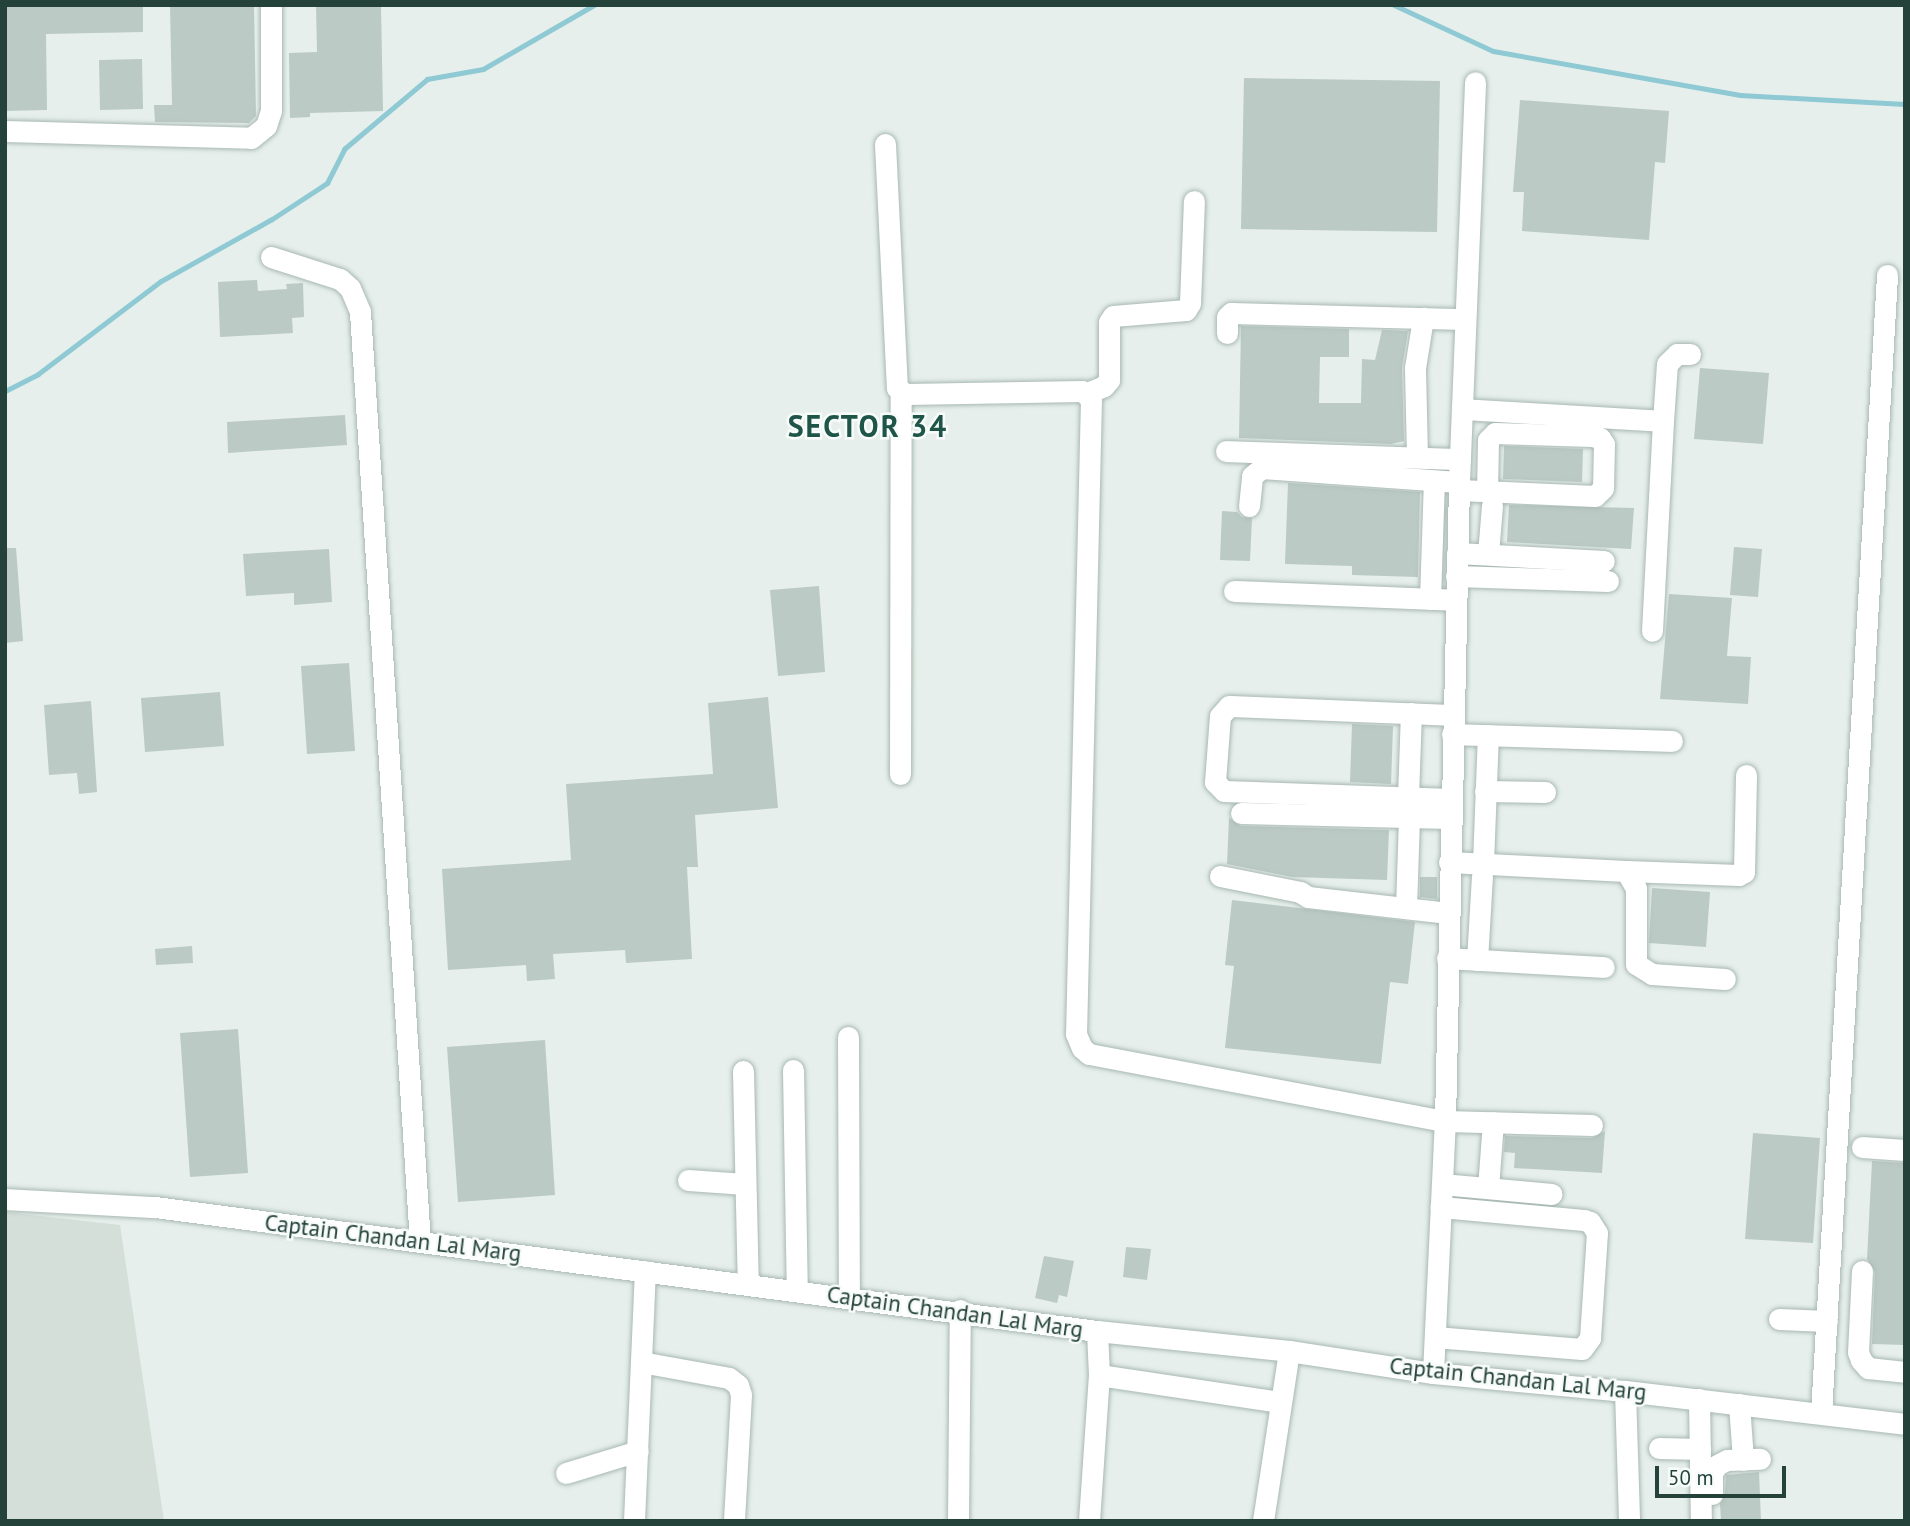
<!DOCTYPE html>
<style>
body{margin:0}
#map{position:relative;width:1910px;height:1526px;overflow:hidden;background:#e6efeb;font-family:"PT Sans",sans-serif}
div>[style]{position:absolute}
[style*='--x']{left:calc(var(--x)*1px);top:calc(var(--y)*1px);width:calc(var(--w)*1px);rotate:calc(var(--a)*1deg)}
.built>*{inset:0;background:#d4dfda}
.stream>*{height:5px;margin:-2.5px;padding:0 2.5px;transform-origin:2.5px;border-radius:2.5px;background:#8ec9d4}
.building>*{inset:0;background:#bbcac4}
.roads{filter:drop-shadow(0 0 2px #a8b8b2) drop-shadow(0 0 2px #a8b8b2)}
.minor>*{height:21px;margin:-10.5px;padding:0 10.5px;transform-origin:10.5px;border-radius:10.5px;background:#fff}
span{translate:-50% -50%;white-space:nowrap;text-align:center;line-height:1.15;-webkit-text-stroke:5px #f7fbf9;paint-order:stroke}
.street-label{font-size:23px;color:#24423a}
.district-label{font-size:30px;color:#1f5548;font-weight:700;letter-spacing:2px}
.frame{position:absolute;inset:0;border:7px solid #24423a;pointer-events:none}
.scale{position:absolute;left:1655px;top:1466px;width:131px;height:32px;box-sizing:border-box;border:4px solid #24423a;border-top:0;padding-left:9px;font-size:21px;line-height:24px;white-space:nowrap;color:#24423a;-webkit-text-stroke:5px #f7fbf9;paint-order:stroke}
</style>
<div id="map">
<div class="built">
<i style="clip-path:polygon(5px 1212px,120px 1225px,164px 1521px,5px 1521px)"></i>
</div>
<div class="stream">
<i style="--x:1394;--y:5;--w:109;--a:24.9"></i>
<i style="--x:1493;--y:51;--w:251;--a:10.1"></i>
<i style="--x:1740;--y:95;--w:165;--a:3.1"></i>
<i style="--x:5;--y:391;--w:37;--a:-27"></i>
<i style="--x:38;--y:374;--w:154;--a:-37.1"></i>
<i style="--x:161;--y:281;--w:127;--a:-29.2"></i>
<i style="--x:272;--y:219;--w:66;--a:-33.2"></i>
<i style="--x:327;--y:183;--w:38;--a:-63"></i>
<i style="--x:344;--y:149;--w:109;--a:-40.1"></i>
<i style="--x:427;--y:79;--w:57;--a:-10.1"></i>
<i style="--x:483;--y:69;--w:128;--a:-30"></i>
</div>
<div class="building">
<i style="clip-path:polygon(5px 5px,143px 5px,143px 32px,46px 34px,47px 110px,5px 111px)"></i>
<i style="clip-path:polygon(170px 5px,254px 5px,256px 116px,249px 123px,155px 122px,154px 105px,172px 105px)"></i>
<i style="clip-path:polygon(316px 5px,381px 5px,383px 111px,310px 113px,310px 117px,290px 118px,289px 53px,317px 52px)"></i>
<i style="clip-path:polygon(142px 59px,143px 109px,100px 110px,99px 60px)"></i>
<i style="clip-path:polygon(1244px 78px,1440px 81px,1437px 232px,1241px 229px)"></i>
<i style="clip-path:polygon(1520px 100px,1669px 111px,1665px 163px,1655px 162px,1649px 240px,1522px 231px,1524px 192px,1513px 192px)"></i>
<i style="clip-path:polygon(257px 280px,258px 291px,287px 289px,286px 284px,303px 283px,304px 317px,292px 318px,293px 333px,220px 337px,218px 282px)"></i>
<i style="clip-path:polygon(1241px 326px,1349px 329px,1349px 357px,1320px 357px,1319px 403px,1361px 403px,1362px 359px,1375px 360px,1382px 330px,1408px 331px,1402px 368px,1404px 441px,1391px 444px,1239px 438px)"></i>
<i style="clip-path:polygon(1700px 368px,1769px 373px,1763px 444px,1694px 439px)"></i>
<i style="clip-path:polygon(345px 415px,347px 445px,228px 453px,227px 422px)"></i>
<i style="clip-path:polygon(1504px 446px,1583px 449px,1582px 482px,1503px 479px)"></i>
<i style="clip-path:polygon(1288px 483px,1420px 492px,1418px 577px,1352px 575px,1352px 566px,1285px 564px)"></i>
<i style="clip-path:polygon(1509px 505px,1634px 508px,1631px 549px,1507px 542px)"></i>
<i style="clip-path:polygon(1222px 511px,1237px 512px,1242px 517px,1252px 518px,1250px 561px,1220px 560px)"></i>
<i style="clip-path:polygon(1734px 547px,1762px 549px,1758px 597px,1730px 595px)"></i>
<i style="clip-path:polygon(5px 548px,16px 548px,23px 641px,5px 643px)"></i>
<i style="clip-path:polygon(329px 549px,332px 602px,294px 605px,294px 593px,246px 596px,243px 554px)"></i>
<i style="clip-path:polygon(819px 586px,825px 672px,778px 676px,770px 590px)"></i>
<i style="clip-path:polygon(1669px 594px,1732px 598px,1727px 656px,1751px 657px,1748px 704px,1660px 699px)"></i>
<i style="clip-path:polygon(349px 663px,355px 751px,307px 754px,301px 666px)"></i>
<i style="clip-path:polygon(220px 692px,224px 746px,145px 752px,141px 698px)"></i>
<i style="clip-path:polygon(768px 697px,778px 808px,695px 815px,698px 867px,687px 867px,692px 959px,626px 963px,625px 950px,553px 954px,555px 979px,527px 981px,526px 965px,448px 970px,442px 869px,571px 860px,566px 784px,713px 774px,708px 703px)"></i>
<i style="clip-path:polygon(91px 701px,97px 792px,79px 794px,77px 773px,49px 775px,44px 705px)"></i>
<i style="clip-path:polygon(1352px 724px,1393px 726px,1391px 784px,1350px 782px)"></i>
<i style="clip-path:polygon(1229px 818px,1241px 826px,1389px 830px,1387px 880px,1292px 877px,1227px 864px)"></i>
<i style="clip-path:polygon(1420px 877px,1437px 877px,1437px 899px,1420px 897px)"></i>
<i style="clip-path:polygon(1652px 888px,1710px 892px,1706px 947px,1649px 943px)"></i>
<i style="clip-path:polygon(1232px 900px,1415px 922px,1408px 984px,1390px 982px,1381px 1064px,1225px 1048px,1234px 966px,1225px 965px)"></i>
<i style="clip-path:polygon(192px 946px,193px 963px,156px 965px,155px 949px)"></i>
<i style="clip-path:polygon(238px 1029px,248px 1173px,190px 1177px,180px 1033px)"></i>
<i style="clip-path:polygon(545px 1040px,555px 1195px,458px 1202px,447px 1047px)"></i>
<i style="clip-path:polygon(1605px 1131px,1602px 1173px,1514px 1168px,1515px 1153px,1504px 1152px,1505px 1136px,1592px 1138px)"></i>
<i style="clip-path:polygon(1753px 1133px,1820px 1138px,1813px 1243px,1745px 1239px)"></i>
<i style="clip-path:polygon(1872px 1161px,1905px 1163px,1905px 1345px,1872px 1344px,1875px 1272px,1867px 1259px)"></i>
<i style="clip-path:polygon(1126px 1247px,1151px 1249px,1147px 1280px,1123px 1277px)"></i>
<i style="clip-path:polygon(1044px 1256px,1074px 1261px,1067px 1297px,1059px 1295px,1057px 1303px,1035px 1298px)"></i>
<i style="clip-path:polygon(1759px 1472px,1761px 1521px,1721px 1521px,1720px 1504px,1725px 1495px,1726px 1475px)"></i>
</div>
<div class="roads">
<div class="minor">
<i style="--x:5;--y:131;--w:246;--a:1.6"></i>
<i style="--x:251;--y:138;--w:19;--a:-39"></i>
<i style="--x:266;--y:126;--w:16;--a:-72"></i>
<i style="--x:271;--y:111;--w:106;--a:-90"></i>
<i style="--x:885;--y:144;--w:244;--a:87.2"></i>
<i style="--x:897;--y:388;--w:11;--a:34"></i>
<i style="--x:906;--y:394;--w:176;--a:-1"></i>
<i style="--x:1082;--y:391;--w:12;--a:42"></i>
<i style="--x:1091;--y:399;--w:635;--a:91.35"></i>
<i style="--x:1076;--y:1034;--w:15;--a:67"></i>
<i style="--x:1082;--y:1048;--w:9;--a:41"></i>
<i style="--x:1089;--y:1054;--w:362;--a:10.7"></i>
<i style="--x:1445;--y:1121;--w:147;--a:1.6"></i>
<i style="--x:271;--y:257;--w:72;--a:17.7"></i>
<i style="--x:340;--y:279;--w:13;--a:42"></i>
<i style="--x:350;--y:288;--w:26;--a:67"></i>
<i style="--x:360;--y:312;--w:932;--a:86.31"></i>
<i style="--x:1227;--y:333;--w:16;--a:-90"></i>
<i style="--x:1227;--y:317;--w:6;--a:-45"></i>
<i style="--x:1231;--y:313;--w:234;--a:1.5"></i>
<i style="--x:1087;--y:393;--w:18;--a:-22"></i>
<i style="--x:1104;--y:386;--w:8;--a:-50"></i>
<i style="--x:1109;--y:380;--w:58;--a:-90"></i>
<i style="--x:1109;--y:322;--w:7;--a:-56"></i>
<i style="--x:1113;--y:316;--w:73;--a:-4.7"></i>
<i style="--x:1186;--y:310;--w:8;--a:-60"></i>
<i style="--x:1190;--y:303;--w:102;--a:-87.8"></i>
<i style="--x:1462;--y:409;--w:201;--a:3.4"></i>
<i style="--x:1663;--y:421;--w:210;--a:93"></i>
<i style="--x:1663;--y:421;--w:57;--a:-86"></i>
<i style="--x:1667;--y:364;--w:14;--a:-45"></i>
<i style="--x:1677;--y:354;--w:13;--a:0"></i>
<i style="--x:1226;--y:451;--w:234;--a:2"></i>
<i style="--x:1417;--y:457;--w:89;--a:-91.3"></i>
<i style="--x:1415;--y:368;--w:51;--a:-80.9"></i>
<i style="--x:1459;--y:490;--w:136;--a:2.5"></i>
<i style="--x:1595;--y:496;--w:11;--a:-45"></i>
<i style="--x:1603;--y:488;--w:44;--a:-88.7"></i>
<i style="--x:1604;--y:444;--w:7;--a:-124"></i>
<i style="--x:1600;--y:438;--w:8;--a:-166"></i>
<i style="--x:1592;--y:436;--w:97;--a:-178.2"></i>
<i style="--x:1495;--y:433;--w:10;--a:135"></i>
<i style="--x:1488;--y:440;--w:51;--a:91.1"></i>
<i style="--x:1249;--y:506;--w:30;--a:-84"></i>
<i style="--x:1252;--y:476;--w:13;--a:-39"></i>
<i style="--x:1262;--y:468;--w:197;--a:4.1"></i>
<i style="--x:1457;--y:553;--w:147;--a:3.1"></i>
<i style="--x:1488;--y:554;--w:49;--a:-85.3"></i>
<i style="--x:1456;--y:576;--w:152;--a:1.9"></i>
<i style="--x:1234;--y:591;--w:222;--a:2.3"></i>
<i style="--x:1430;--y:599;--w:118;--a:-88.1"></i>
<i style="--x:1452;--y:734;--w:220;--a:1.8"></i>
<i style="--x:900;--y:774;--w:382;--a:-89.9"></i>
<i style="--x:1485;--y:791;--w:60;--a:1"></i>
<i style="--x:1408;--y:797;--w:84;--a:-88"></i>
<i style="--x:1451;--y:799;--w:227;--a:-178"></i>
<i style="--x:1224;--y:791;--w:13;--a:-135"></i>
<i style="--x:1215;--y:782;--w:66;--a:-85.7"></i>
<i style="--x:1220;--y:716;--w:13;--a:-48"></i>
<i style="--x:1229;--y:706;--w:223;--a:2.3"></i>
<i style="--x:1241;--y:813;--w:209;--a:1.4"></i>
<i style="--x:1449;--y:862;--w:177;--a:2.9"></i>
<i style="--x:1626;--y:871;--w:20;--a:60"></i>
<i style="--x:1636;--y:888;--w:76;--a:90"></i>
<i style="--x:1636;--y:964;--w:19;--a:32"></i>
<i style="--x:1652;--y:974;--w:73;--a:3.9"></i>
<i style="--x:1483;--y:863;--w:128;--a:-87.8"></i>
<i style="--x:1626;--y:871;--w:113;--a:2"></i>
<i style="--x:1739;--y:875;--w:6;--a:-31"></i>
<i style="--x:1744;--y:872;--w:97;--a:-88.8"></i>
<i style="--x:1220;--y:876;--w:82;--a:11.3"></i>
<i style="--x:1300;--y:892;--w:9;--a:32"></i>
<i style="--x:1308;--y:897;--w:141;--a:6.5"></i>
<i style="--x:1406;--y:908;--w:91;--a:-88.1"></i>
<i style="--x:1447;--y:958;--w:157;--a:3.3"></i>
<i style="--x:1477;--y:960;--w:84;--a:-86.6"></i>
<i style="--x:848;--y:1037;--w:260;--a:89.8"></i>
<i style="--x:793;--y:1070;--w:221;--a:89"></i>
<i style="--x:743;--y:1071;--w:213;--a:88.7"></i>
<i style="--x:1862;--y:1147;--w:43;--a:4"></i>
<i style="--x:688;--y:1180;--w:57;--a:4"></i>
<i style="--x:1442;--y:1184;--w:110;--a:5.2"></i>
<i style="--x:1488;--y:1188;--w:66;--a:-85.7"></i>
<i style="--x:5;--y:1199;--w:150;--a:3.1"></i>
<i style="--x:155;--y:1207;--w:950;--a:7.5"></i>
<i style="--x:1097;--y:1331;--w:193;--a:5.9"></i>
<i style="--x:1289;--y:1351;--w:146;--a:8.7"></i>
<i style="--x:1433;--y:1373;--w:193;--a:5.4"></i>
<i style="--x:1625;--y:1391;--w:282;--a:6.7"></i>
<i style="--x:1862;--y:1271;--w:81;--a:92.8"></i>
<i style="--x:1858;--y:1352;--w:9;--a:69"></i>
<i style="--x:1861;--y:1360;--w:11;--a:49"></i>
<i style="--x:1868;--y:1368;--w:37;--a:6"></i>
<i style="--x:1779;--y:1319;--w:48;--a:2.4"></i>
<i style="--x:1435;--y:1337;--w:147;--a:4.7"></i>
<i style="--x:1582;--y:1349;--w:14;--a:-54"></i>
<i style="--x:1590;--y:1338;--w:105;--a:-86.2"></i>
<i style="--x:1597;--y:1233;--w:13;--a:-122"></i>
<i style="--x:1590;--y:1222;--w:6;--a:-162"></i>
<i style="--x:1584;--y:1220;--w:144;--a:-174.8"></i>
<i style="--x:641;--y:1362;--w:89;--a:10.3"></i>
<i style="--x:729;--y:1378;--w:11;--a:38"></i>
<i style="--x:738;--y:1385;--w:10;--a:73"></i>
<i style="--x:741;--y:1395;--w:126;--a:93.2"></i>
<i style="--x:1433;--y:1373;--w:252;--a:-87.3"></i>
<i style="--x:1445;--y:1121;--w:639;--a:-88.74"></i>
<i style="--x:1459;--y:482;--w:400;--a:-87.7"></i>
<i style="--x:1099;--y:1375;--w:182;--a:8.5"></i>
<i style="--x:1625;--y:1391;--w:130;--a:88.2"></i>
<i style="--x:1699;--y:1399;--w:122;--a:89.1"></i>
<i style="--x:1739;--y:1404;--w:56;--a:85.9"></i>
<i style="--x:1821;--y:1413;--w:1140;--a:-86.68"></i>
<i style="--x:1659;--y:1448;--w:41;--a:1.4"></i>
<i style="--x:566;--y:1473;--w:75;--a:-17"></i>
<i style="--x:1712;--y:1494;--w:21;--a:-90"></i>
<i style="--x:1712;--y:1473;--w:9;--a:-58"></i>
<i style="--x:1717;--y:1465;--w:11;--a:-27"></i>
<i style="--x:1727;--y:1460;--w:33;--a:-2"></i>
<i style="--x:634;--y:1521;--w:250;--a:-87.5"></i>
<i style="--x:958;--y:1521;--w:211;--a:-89.5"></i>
<i style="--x:1089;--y:1521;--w:146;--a:-86.1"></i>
<i style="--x:1099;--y:1375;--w:44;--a:-92.6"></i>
<i style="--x:1263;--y:1521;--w:172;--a:-81.3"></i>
</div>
</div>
<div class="street-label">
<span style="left:393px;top:1238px;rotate:7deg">Captain Chandan Lal Marg</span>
<span style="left:955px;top:1312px;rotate:8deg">Captain Chandan Lal Marg</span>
<span style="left:1518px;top:1379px;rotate:6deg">Captain Chandan Lal Marg</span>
</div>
<div class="district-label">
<span style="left:868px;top:426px">SECTOR 34</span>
</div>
<div class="frame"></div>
<div class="scale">50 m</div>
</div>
